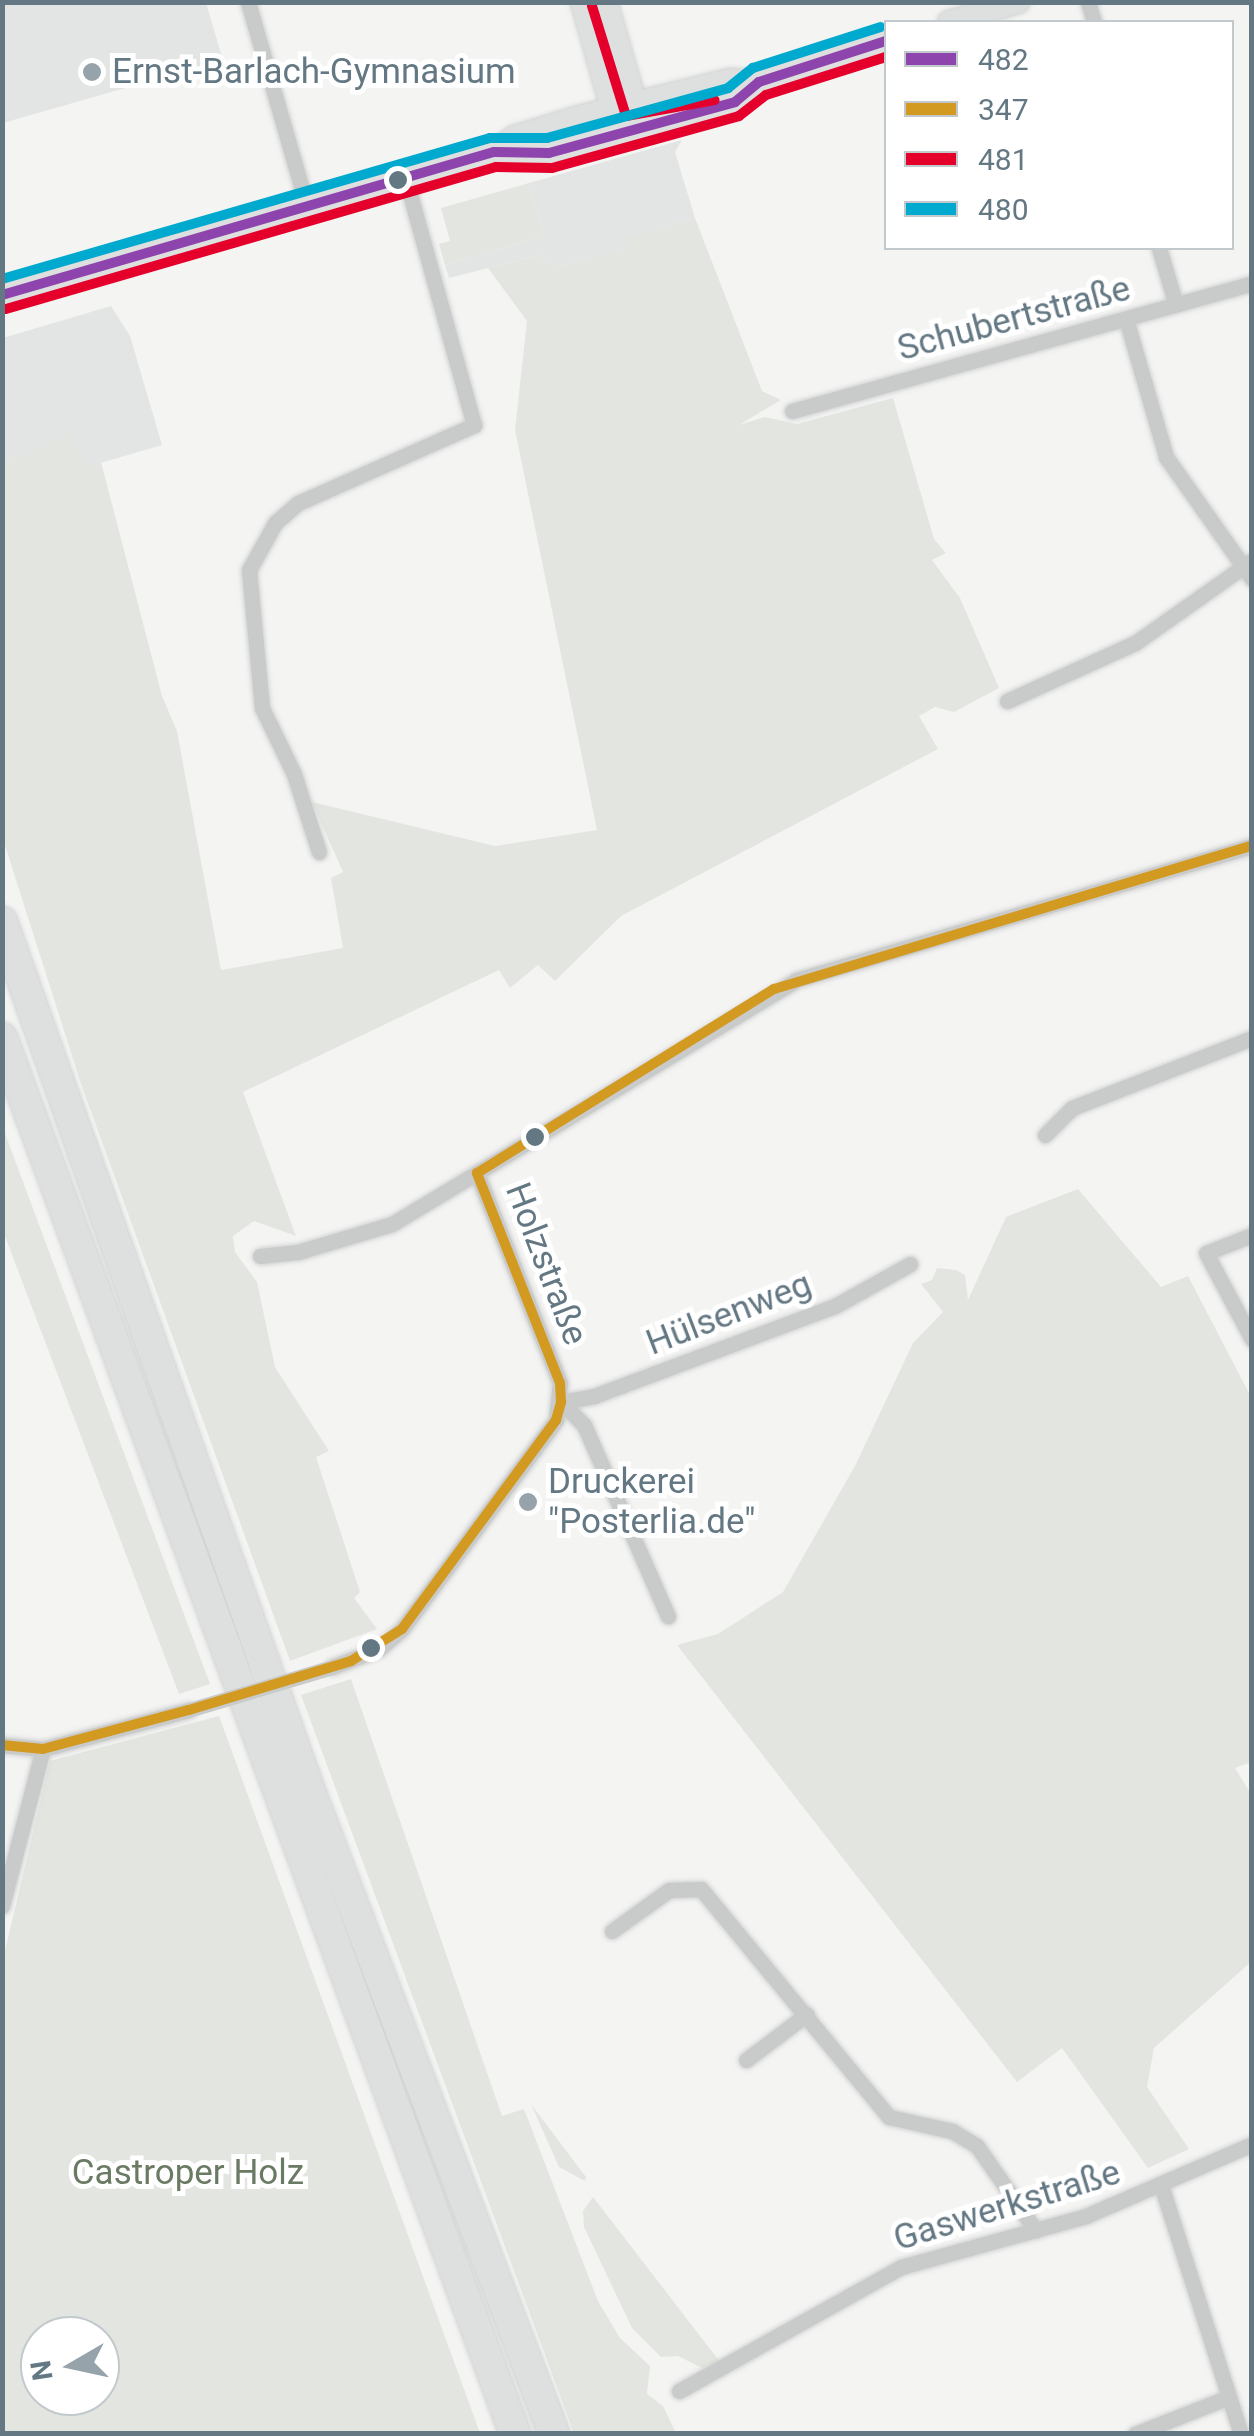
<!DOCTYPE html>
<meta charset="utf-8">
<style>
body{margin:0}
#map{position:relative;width:1254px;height:2436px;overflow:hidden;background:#f4f4f3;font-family:Roboto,sans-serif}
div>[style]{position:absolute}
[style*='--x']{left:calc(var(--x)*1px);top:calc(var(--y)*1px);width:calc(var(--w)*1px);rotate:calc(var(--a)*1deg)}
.built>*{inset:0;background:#e3e5e4}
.green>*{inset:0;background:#e3e6e0}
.roads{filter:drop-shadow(0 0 2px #d1d2d3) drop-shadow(0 0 2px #d1d2d3)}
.street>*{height:15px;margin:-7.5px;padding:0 7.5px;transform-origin:7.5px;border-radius:7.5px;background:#c9caca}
.secondary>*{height:22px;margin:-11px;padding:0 11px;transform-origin:11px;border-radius:11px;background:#dedfdf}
.highway>*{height:30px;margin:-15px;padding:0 15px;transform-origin:15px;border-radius:15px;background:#dedfdf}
.street-bridge>*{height:15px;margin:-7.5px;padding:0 7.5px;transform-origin:7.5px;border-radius:7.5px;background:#c9caca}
.bus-1>*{height:10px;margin:-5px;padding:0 5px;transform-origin:5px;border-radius:5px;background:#8e44ad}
.bus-2>*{height:10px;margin:-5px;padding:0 5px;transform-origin:5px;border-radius:5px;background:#d29a21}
.bus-3>*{height:10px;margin:-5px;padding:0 5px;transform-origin:5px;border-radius:5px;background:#e4002b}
.bus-4>*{height:10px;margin:-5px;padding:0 5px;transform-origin:5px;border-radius:5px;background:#00a9ce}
.dots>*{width:28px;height:28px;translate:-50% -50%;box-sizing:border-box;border:5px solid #fff;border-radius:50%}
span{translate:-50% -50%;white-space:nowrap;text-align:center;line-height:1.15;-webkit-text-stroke:10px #fff;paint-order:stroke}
.poi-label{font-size:35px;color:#647883}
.left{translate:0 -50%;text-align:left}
.street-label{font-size:35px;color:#647883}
.park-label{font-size:35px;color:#6a7a63}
.frame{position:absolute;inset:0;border:5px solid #647883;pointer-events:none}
.legend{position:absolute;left:884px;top:20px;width:350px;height:230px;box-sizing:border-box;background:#fff;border:2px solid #c1c9cd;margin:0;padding:12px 18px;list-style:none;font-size:30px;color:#647883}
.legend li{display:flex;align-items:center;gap:20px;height:50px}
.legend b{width:50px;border:2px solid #c1c9cd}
.north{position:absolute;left:20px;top:2316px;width:100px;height:100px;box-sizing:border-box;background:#fff;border:2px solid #c1c9cd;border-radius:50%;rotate:261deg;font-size:28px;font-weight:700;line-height:40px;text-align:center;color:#647883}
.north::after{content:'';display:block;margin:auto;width:35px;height:45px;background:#96a3aa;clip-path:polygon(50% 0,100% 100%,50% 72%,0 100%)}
</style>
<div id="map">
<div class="built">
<i style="clip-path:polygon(3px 2px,206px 3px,223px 60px,3px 123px)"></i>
<i style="clip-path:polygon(682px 140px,675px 152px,695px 218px,627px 237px,629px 247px,556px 268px,539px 255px,449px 278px,445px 265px,544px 236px,529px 183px)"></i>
<i style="clip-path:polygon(111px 306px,130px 336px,162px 445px,87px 467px,68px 435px,3px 466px,3px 338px)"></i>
</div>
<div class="green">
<i style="clip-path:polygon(529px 183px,544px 236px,445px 265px,439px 244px,450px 241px,441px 208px)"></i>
<i style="clip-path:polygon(695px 218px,762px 391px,781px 400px,739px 425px,765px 417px,797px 424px,893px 398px,934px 539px,946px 553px,932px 560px,960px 598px,999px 688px,954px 712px,935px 707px,919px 716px,938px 749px,621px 916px,555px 981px,538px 965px,510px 988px,499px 970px,243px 1092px,296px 1236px,254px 1221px,233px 1236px,235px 1252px,257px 1282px,275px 1367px,329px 1451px,316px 1457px,360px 1592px,354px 1598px,377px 1629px,290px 1661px,80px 1081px,3px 839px,3px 466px,68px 434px,87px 466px,101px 462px,162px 696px,177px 731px,221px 970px,343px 948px,331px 878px,343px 872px,312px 802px,495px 846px,597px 830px,515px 430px,527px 321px,488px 268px,539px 255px,556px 268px,628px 247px,626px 237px)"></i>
<i style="clip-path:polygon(2px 1128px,3px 1128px,210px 1684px,179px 1694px,3px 1231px)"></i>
<i style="clip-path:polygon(1078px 1189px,1161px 1287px,1188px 1276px,1251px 1397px,1252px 1762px,1235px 1768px,1251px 1794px,1251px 1962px,1154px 2048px,1147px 2087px,1189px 2149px,1148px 2168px,1062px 2048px,1017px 2082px,677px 1645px,718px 1634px,783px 1592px,855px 1466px,913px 1343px,943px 1312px,921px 1284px,932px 1280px,937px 1268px,956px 1270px,965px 1275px,968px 1300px,1006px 1217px)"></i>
<i style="clip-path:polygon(351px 1679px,502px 2116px,524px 2109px,598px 2301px,620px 2338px,650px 2366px,647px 2394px,663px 2406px,676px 2433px,574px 2433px,301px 1695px)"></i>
<i style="clip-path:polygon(evenodd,219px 1716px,480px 2433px,3px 2433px,3px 1959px,50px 1761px,219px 1716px,40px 2336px,100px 2336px,100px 2396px,40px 2396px,40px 2336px)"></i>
<i style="clip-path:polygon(531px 2104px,586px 2177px,585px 2181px,559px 2167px)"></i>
<i style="clip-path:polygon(593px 2197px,717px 2358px,720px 2362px,702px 2368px,678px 2356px,661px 2357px,632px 2328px,584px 2227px,583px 2211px)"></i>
</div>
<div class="roads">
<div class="street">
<i style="--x:248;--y:2;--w:212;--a:73.9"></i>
<i style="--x:1088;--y:2;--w:21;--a:73"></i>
<i style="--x:1159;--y:248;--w:59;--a:73.4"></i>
<i style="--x:1126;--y:319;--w:144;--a:73.8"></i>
<i style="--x:1166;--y:457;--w:149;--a:54.8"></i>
<i style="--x:792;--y:411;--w:477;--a:-15.5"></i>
<i style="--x:1007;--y:701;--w:141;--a:-24.4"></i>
<i style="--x:1135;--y:643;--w:141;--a:-35.2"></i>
<i style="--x:319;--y:852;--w:82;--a:-107.8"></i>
<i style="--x:294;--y:774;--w:73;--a:-115.9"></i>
<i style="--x:262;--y:708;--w:139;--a:-95.4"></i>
<i style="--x:249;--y:570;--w:54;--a:-61"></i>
<i style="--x:275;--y:523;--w:30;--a:-41"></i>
<i style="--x:298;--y:503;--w:193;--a:-23.9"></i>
<i style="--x:474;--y:425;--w:257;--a:-105.5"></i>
<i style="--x:1045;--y:1135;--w:38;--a:-45"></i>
<i style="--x:1072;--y:1108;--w:193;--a:-21.3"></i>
<i style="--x:1252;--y:1235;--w:49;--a:158.6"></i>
<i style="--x:1206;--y:1253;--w:98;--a:61.9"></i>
<i style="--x:260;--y:1256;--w:38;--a:-6"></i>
<i style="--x:298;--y:1252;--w:98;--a:-16.6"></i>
<i style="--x:392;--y:1224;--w:472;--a:-31.1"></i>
<i style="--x:796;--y:980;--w:475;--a:-16.4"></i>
<i style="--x:561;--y:1402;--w:34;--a:-10"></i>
<i style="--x:594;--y:1396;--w:257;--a:-20.5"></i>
<i style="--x:835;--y:1306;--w:86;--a:-29.2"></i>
<i style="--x:561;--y:1402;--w:33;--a:45"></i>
<i style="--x:584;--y:1425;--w:209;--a:66.3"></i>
<i style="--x:332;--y:1667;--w:50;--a:-21"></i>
<i style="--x:379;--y:1649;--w:30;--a:-41"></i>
<i style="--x:402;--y:1629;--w:260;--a:-53.6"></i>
<i style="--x:556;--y:1420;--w:37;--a:-84"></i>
<i style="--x:560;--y:1383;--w:226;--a:-111.6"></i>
<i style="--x:2;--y:1745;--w:41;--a:5.6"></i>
<i style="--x:43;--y:1749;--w:151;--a:-15"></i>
<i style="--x:2;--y:1906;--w:162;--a:-75.4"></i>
<i style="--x:612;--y:1931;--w:70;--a:-35.7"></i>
<i style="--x:669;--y:1890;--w:32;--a:-2"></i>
<i style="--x:701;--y:1889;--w:296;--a:50.5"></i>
<i style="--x:889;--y:2117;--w:65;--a:12.5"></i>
<i style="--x:952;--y:2131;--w:29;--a:31"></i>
<i style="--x:977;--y:2146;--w:103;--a:55.2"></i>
<i style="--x:746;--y:2060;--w:76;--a:-37"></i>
<i style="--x:1162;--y:2188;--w:258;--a:72.2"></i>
<i style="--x:679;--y:2391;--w:254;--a:-29.2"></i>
<i style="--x:901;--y:2267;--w:192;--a:-15.4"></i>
<i style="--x:1086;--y:2216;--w:181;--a:-23.4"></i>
<i style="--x:1135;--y:2434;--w:101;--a:-21.5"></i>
</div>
<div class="secondary">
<i style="--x:582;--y:2;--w:125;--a:74.2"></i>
<i style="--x:606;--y:2;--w:119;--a:73.9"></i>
<i style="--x:949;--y:22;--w:72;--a:-16.2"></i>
<i style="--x:494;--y:152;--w:55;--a:1"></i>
<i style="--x:549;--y:153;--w:160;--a:-15.3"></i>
<i style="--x:703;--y:111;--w:33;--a:-16"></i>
<i style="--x:735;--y:102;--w:31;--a:-40"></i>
<i style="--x:759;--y:82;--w:133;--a:-17.9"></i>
<i style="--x:2;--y:295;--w:512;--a:-16.21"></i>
<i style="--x:494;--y:152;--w:26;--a:-36"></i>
<i style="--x:515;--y:137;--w:64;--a:-17.3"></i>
<i style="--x:576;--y:118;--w:159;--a:-13.9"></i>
<i style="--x:730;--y:80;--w:29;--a:4"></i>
</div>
<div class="highway">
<i style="--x:2;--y:922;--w:914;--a:70.51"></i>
<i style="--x:307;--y:1784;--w:695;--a:69.19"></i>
<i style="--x:2;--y:1038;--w:1487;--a:69.82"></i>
</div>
</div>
<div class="street-bridge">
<i style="--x:189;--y:1710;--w:149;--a:-16.7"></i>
</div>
<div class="bus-1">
<i style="--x:2;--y:295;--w:512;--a:-16.21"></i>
<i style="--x:494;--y:152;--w:55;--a:1"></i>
<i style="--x:549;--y:153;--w:193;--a:-15.3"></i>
<i style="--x:735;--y:102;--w:31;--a:-40"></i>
<i style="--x:759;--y:82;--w:133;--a:-17.9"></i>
</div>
<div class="bus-2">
<i style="--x:477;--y:1173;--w:349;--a:-31.8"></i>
<i style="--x:774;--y:989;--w:499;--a:-16.7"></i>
<i style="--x:2;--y:1745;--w:41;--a:5.6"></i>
<i style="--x:43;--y:1749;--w:151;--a:-15"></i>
<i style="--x:189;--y:1710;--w:169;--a:-16.8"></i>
<i style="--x:351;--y:1661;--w:60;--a:-32.1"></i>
<i style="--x:402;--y:1629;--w:260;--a:-53.6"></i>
<i style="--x:556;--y:1420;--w:19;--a:-74"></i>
<i style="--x:561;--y:1402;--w:19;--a:-93"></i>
<i style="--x:560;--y:1383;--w:226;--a:-111.6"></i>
</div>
<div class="bus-3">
<i style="--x:592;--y:6;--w:115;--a:72.8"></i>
<i style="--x:626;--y:116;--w:90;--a:-10.2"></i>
<i style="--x:6;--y:309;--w:510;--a:-16.16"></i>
<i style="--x:496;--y:167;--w:56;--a:1"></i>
<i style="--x:552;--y:168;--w:194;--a:-15.5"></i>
<i style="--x:739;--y:116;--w:34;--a:-38"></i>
<i style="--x:766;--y:95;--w:126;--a:-17.6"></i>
</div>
<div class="bus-4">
<i style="--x:2;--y:279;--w:508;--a:-16.12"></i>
<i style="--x:490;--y:138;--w:57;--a:0"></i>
<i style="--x:547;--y:138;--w:188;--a:-15.4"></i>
<i style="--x:728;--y:88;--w:32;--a:-39"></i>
<i style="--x:753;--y:68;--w:134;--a:-17.8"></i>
</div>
<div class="dots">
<i style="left:92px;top:72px;background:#96a3aa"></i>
<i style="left:398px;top:180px;background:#647883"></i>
<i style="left:535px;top:1137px;background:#647883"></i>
<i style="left:528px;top:1502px;background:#96a3aa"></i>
<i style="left:371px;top:1648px;background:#647883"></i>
</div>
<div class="poi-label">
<span class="left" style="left:112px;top:72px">Ernst-Barlach-Gymnasium</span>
<span class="left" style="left:548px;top:1502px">Druckerei<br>"Posterlia.de"</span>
</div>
<div class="street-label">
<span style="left:1014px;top:319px;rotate:-15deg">Schubertstraße</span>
<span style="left:546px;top:1264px;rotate:69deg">Holzstraße</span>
<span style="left:729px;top:1314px;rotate:-21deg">Hülsenweg</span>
<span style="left:1007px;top:2206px;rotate:-17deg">Gaswerkstraße</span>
</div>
<div class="park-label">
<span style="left:188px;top:2173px">Castroper Holz</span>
</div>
<div class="frame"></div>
<ul class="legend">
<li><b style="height:12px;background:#8e44ad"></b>482</li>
<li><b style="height:12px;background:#d29a21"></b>347</li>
<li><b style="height:12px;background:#e4002b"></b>481</li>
<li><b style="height:12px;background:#00a9ce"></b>480</li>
</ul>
<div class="north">N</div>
</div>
